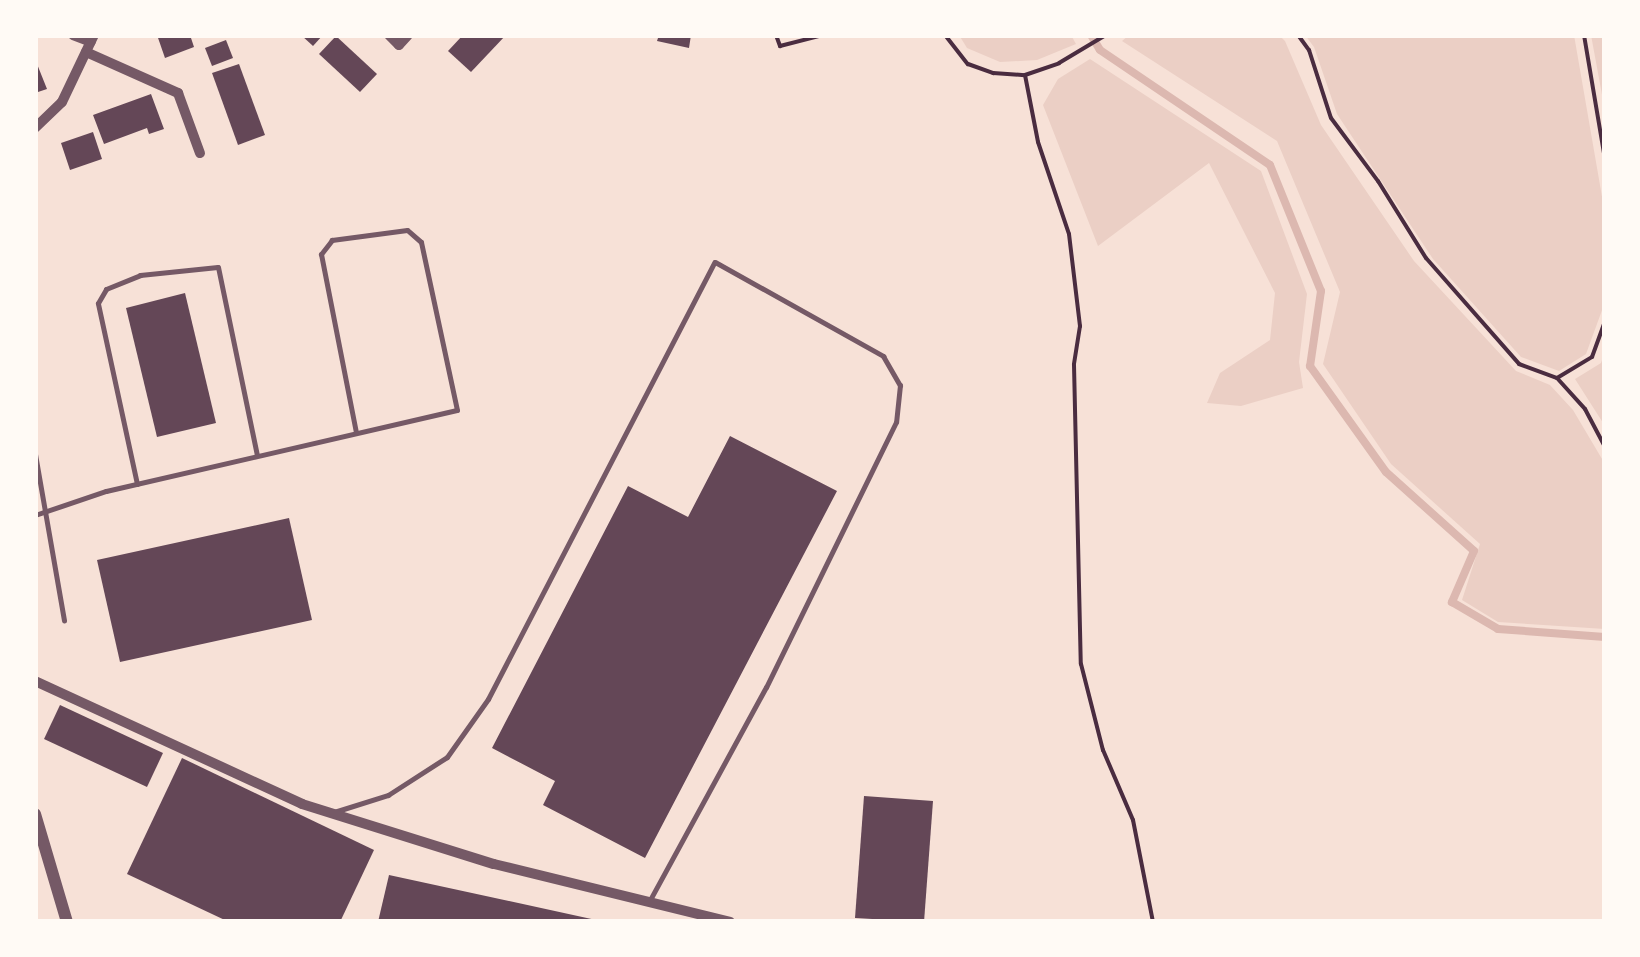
<!DOCTYPE html>
<style>
body{margin:0}
#map{position:relative;width:1640px;height:957px;overflow:hidden;background:#f7e1d7;font-family:"Roboto Condensed",sans-serif}
div>[style]{position:absolute}
[style*='--x']{left:calc(var(--x)*1px);top:calc(var(--y)*1px);width:calc(var(--w)*1px);rotate:calc(var(--a)*1deg)}
.green>*{inset:0;background:#ebcfc5}
.stream>*{height:8px;margin:-4px;padding:0 4px;transform-origin:4px;border-radius:4px;background:#dcb8b0}
.building>*{inset:0;background:#644757}
.path>*{height:4px;margin:-2px;padding:0 2px;transform-origin:2px;border-radius:2px;background:#4a2c40}
.service>*{height:5px;margin:-2.5px;padding:0 2.5px;transform-origin:2.5px;border-radius:2.5px;background:#755966}
.minor>*{height:10px;margin:-5px;padding:0 5px;transform-origin:5px;border-radius:5px;background:#755966}
.tertiary>*{height:12px;margin:-6px;padding:0 6px;transform-origin:6px;border-radius:6px;background:#755966}
span{translate:-50% -50%;white-space:nowrap;text-align:center;line-height:1.15;-webkit-text-stroke:10px #fffaf5;paint-order:stroke}
.frame{position:absolute;inset:0;border:38px solid #fffaf5;pointer-events:none}
</style>
<div id="map">
<div class="green">
<i style="clip-path:polygon(959px 35px,1071px 35px,1076px 44px,1037px 60px,1000px 62px,967px 48px)"></i>
<i style="clip-path:polygon(1129px 35px,1279px 35px,1285px 41px,1321px 125px,1414px 261px,1516px 371px,1550px 385px,1573px 410px,1605px 464px,1605px 629px,1498px 622px,1462px 600px,1480px 544px,1391px 464px,1323px 364px,1340px 292px,1277px 141px,1122px 41px)"></i>
<i style="clip-path:polygon(1305px 35px,1574px 35px,1605px 214px,1605px 302px,1586px 354px,1559px 371px,1521px 357px,1433px 259px,1337px 114px,1314px 47px)"></i>
<i style="clip-path:polygon(1591px 35px,1605px 35px,1605px 112px,1605px 111px)"></i>
<i style="clip-path:polygon(1090px 59px,1261px 171px,1307px 294px,1299px 362px,1303px 388px,1241px 406px,1207px 403px,1220px 373px,1270px 340px,1275px 293px,1209px 163px,1098px 246px,1043px 105px,1058px 79px)"></i>
<i style="clip-path:polygon(1605px 351px,1605px 426px,1575px 379px,1601px 363px)"></i>
</div>
<div class="stream">
<i style="--x:1091;--y:35;--w:17;--a:59"></i>
<i style="--x:1100;--y:50;--w:205;--a:34.1"></i>
<i style="--x:1270;--y:165;--w:136;--a:68"></i>
<i style="--x:1321;--y:291;--w:76;--a:98.3"></i>
<i style="--x:1310;--y:366;--w:130;--a:54.4"></i>
<i style="--x:1386;--y:472;--w:118;--a:41.9"></i>
<i style="--x:1474;--y:551;--w:56;--a:113.3"></i>
<i style="--x:1452;--y:602;--w:53;--a:30.4"></i>
<i style="--x:1498;--y:629;--w:107;--a:4.3"></i>
</div>
<div class="building">
<i style="clip-path:polygon(157px 35px,190px 35px,194px 47px,165px 58px)"></i>
<i style="clip-path:polygon(301px 35px,323px 35px,313px 46px)"></i>
<i style="clip-path:polygon(463px 35px,506px 35px,471px 72px,448px 51px)"></i>
<i style="clip-path:polygon(659px 35px,691px 35px,689px 48px,657px 41px)"></i>
<i style="clip-path:polygon(336px 36px,377px 74px,360px 92px,319px 54px)"></i>
<i style="clip-path:polygon(226px 40px,233px 58px,212px 66px,205px 48px)"></i>
<i style="clip-path:polygon(35px 59px,47px 89px,35px 93px)"></i>
<i style="clip-path:polygon(239px 64px,265px 135px,238px 145px,212px 73px)"></i>
<i style="clip-path:polygon(151px 94px,164px 129px,149px 134px,147px 128px,104px 144px,93px 115px)"></i>
<i style="clip-path:polygon(93px 132px,102px 159px,70px 170px,61px 143px)"></i>
<i style="clip-path:polygon(185px 293px,216px 423px,157px 437px,126px 308px)"></i>
<i style="clip-path:polygon(730px 436px,837px 491px,645px 858px,543px 805px,555px 781px,492px 748px,628px 486px,688px 517px)"></i>
<i style="clip-path:polygon(289px 518px,312px 620px,120px 662px,97px 560px)"></i>
<i style="clip-path:polygon(60px 705px,163px 753px,147px 787px,44px 739px)"></i>
<i style="clip-path:polygon(182px 758px,374px 850px,340px 922px,229px 922px,127px 874px)"></i>
<i style="clip-path:polygon(864px 796px,933px 801px,924px 922px,855px 918px)"></i>
<i style="clip-path:polygon(389px 875px,596px 920px,595px 922px,378px 922px)"></i>
</div>
<div class="path">
<i style="--x:776;--y:35;--w:12;--a:70"></i>
<i style="--x:780;--y:46;--w:44;--a:-14.3"></i>
<i style="--x:945;--y:35;--w:37;--a:52"></i>
<i style="--x:968;--y:64;--w:27;--a:20"></i>
<i style="--x:993;--y:73;--w:32;--a:4"></i>
<i style="--x:1025;--y:75;--w:36;--a:-19"></i>
<i style="--x:1059;--y:63;--w:55;--a:-30.8"></i>
<i style="--x:1298;--y:35;--w:19;--a:54"></i>
<i style="--x:1309;--y:50;--w:71;--a:72.1"></i>
<i style="--x:1331;--y:118;--w:79;--a:53.3"></i>
<i style="--x:1378;--y:181;--w:91;--a:58.1"></i>
<i style="--x:1426;--y:258;--w:141;--a:48.7"></i>
<i style="--x:1519;--y:364;--w:40;--a:20.2"></i>
<i style="--x:1557;--y:378;--w:41;--a:-31"></i>
<i style="--x:1592;--y:357;--w:38;--a:-70"></i>
<i style="--x:1584;--y:35;--w:126;--a:80.4"></i>
<i style="--x:1025;--y:75;--w:68;--a:79"></i>
<i style="--x:1038;--y:142;--w:97;--a:71.4"></i>
<i style="--x:1069;--y:234;--w:93;--a:83.2"></i>
<i style="--x:1080;--y:326;--w:39;--a:99"></i>
<i style="--x:1074;--y:365;--w:299;--a:88.7"></i>
<i style="--x:1081;--y:664;--w:89;--a:75.7"></i>
<i style="--x:1103;--y:750;--w:76;--a:66.8"></i>
<i style="--x:1133;--y:820;--w:104;--a:78.9"></i>
<i style="--x:1557;--y:378;--w:42;--a:47.9"></i>
<i style="--x:1585;--y:409;--w:43;--a:62.2"></i>
</div>
<div class="service">
<i style="--x:35;--y:454;--w:169;--a:80.1"></i>
<i style="--x:137;--y:484;--w:185;--a:-102.2"></i>
<i style="--x:98;--y:303;--w:16;--a:-60"></i>
<i style="--x:106;--y:289;--w:37;--a:-22"></i>
<i style="--x:140;--y:275;--w:78;--a:-5.9"></i>
<i style="--x:218;--y:267;--w:192;--a:78.3"></i>
<i style="--x:35;--y:515;--w:75;--a:-18.7"></i>
<i style="--x:106;--y:491;--w:360;--a:-13"></i>
<i style="--x:457;--y:410;--w:172;--a:-102.1"></i>
<i style="--x:421;--y:242;--w:18;--a:-139"></i>
<i style="--x:407;--y:230;--w:76;--a:172.4"></i>
<i style="--x:332;--y:240;--w:18;--a:128"></i>
<i style="--x:321;--y:254;--w:181;--a:78.9"></i>
<i style="--x:334;--y:812;--w:57;--a:-17.5"></i>
<i style="--x:388;--y:795;--w:70;--a:-32.8"></i>
<i style="--x:447;--y:757;--w:71;--a:-54.7"></i>
<i style="--x:488;--y:699;--w:492;--a:-62.6"></i>
<i style="--x:715;--y:262;--w:193;--a:29.2"></i>
<i style="--x:883;--y:356;--w:34;--a:60"></i>
<i style="--x:900;--y:385;--w:37;--a:96"></i>
<i style="--x:896;--y:422;--w:295;--a:116.1"></i>
<i style="--x:766;--y:687;--w:243;--a:118.6"></i>
</div>
<div class="minor">
<i style="--x:73;--y:35;--w:19;--a:21"></i>
<i style="--x:389;--y:35;--w:14;--a:45"></i>
<i style="--x:399;--y:45;--w:13;--a:-48"></i>
<i style="--x:86;--y:52;--w:101;--a:24"></i>
<i style="--x:178;--y:93;--w:64;--a:69.9"></i>
<i style="--x:35;--y:128;--w:37;--a:-44"></i>
<i style="--x:62;--y:102;--w:74;--a:-64.5"></i>
<i style="--x:35;--y:681;--w:294;--a:24.7"></i>
<i style="--x:302;--y:804;--w:201;--a:17.4"></i>
<i style="--x:494;--y:864;--w:243;--a:13.8"></i>
</div>
<div class="tertiary">
<i style="--x:35;--y:814;--w:113;--a:73.5"></i>
</div>
<div class="frame"></div>
</div>
